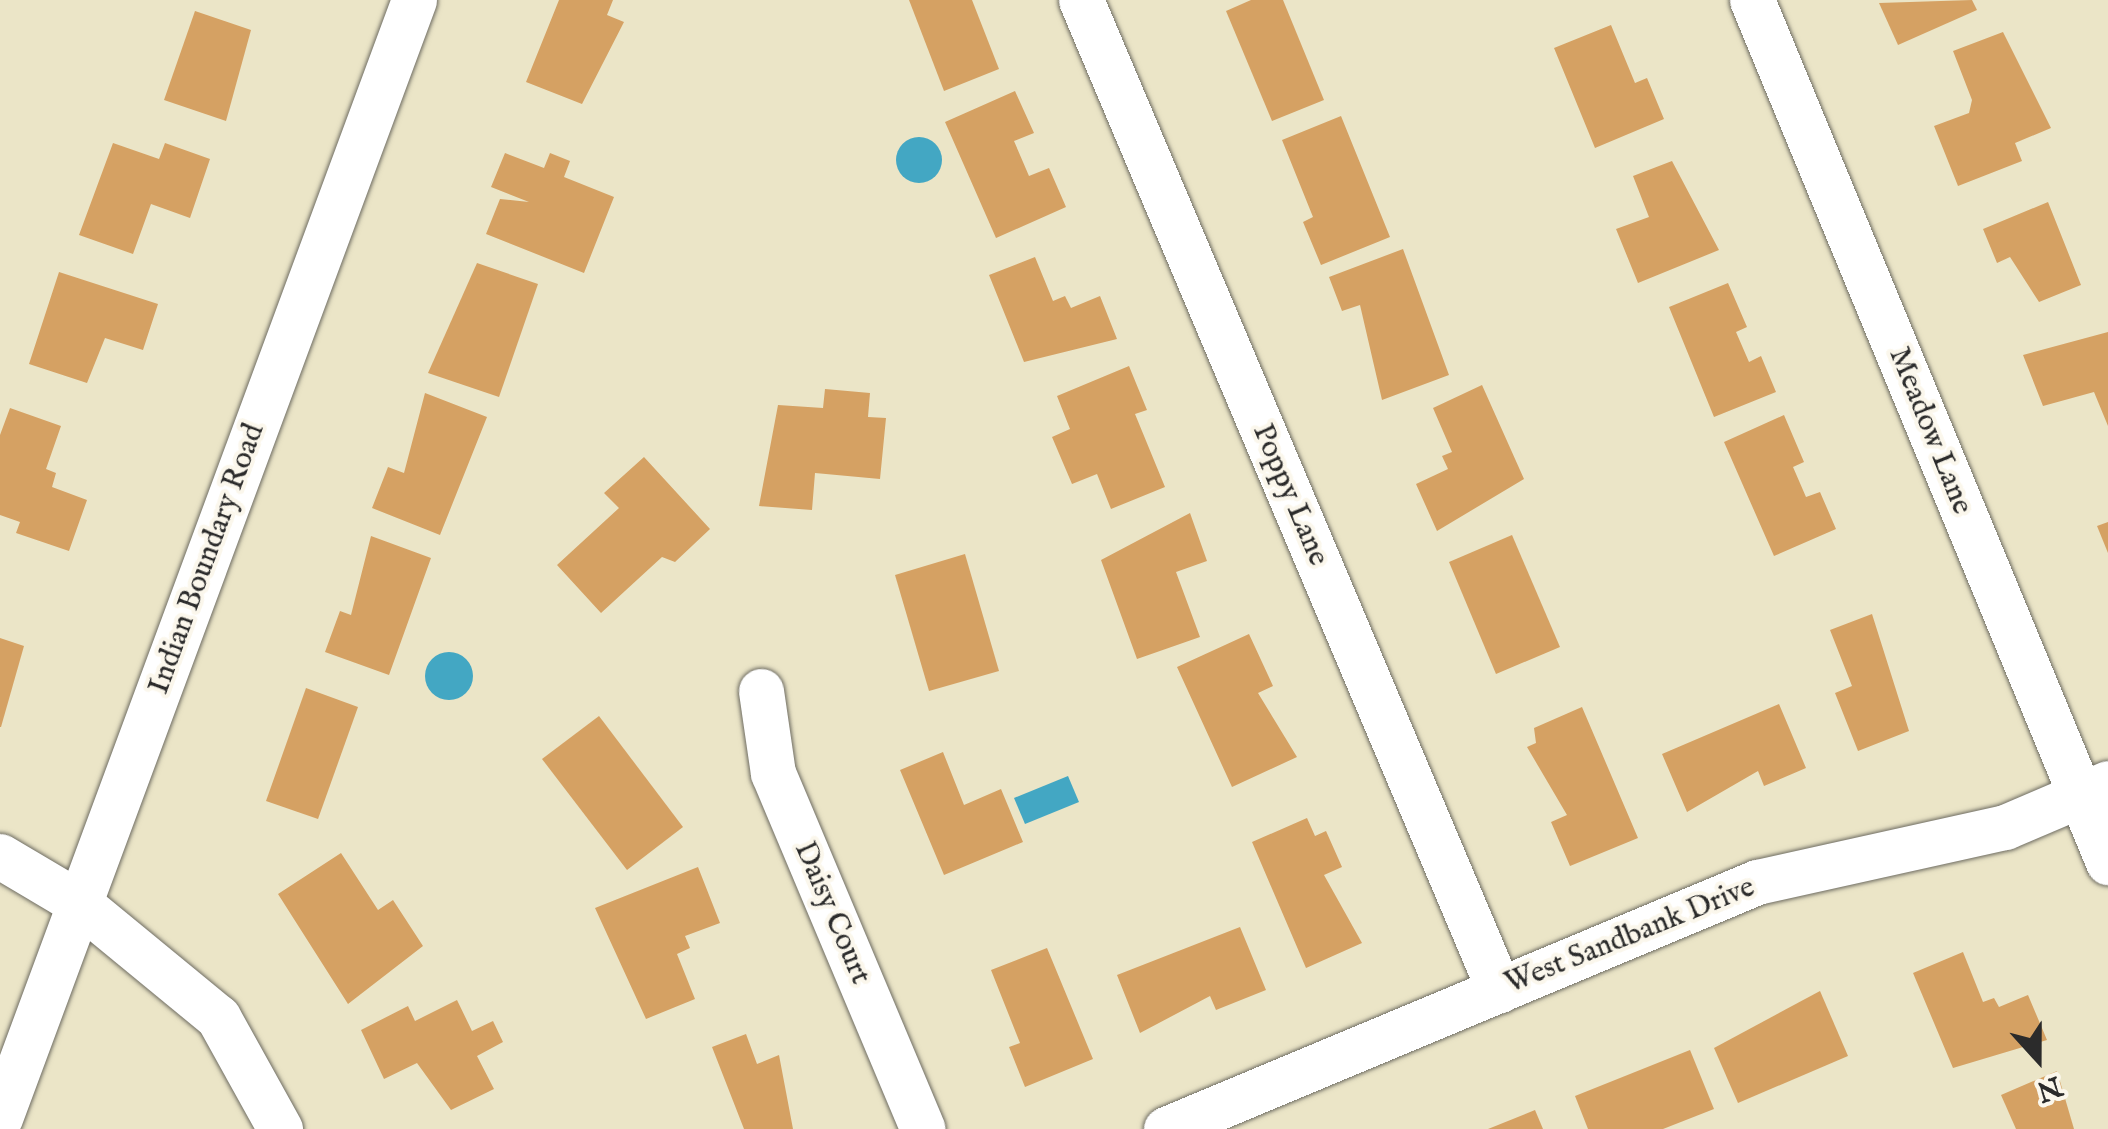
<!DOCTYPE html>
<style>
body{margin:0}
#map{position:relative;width:2108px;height:1129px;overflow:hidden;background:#ebe5c7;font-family:"IM FELL English",serif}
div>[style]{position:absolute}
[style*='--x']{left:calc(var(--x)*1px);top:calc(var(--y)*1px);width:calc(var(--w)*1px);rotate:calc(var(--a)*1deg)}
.water>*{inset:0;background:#43a7c3}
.round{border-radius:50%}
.building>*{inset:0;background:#d5a163}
.roads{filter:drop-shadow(0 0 2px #6e6c62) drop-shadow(0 0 2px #6e6c62)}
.minor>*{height:45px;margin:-22.5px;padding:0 22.5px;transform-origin:22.5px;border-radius:22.5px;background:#fff}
span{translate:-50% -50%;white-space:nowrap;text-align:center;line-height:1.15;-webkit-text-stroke:8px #fbf7ec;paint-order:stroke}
.street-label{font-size:30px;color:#2b2b2b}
.north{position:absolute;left:1988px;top:1009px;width:100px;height:100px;-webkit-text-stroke:8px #fbf7ec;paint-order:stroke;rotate:159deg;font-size:28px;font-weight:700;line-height:40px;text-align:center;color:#2b2b2b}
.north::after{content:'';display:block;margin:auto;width:35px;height:45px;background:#2b2b2b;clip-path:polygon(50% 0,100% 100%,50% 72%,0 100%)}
</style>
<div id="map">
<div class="water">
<i class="round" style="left:896px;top:137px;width:46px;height:46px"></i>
<i class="round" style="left:425px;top:652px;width:48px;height:48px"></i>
<i style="clip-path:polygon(1068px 776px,1079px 802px,1025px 824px,1014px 798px)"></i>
</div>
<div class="building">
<i style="clip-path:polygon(559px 0,613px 0,607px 15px,624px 22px,582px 104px,526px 82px)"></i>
<i style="clip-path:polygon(909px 0,972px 0,999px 69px,944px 91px)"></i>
<i style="clip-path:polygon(1251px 0,1283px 0,1324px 100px,1272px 121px,1226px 11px)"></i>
<i style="clip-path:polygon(1972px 0,1977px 10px,1898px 45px,1879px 3px)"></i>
<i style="clip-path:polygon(195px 11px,251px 30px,226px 121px,164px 100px)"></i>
<i style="clip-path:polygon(1611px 25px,1635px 83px,1647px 78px,1664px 119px,1595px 148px,1554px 48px)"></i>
<i style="clip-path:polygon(2003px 32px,2051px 128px,2015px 143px,2022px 161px,1958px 186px,1934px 126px,1969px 113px,1972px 100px,1953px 51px)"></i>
<i style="clip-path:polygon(1015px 91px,1034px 133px,1014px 141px,1029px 176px,1049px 168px,1066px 207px,996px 238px,945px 122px)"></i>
<i style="clip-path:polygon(1341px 116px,1390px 237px,1321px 265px,1303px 222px,1313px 217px,1282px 140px)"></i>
<i style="clip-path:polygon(113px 143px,159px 159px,165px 143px,210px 159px,190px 218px,151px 204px,133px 254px,79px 235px)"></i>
<i style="clip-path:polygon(505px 153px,544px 168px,550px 153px,570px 161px,564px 177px,614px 197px,584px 273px,486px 234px,500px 199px,529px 202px,491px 187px)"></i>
<i style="clip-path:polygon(1672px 161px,1719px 250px,1638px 283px,1616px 229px,1649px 217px,1633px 176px)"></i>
<i style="clip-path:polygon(2048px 202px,2081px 285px,2039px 302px,2010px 257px,1997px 263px,1983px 229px)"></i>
<i style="clip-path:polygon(1403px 249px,1449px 375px,1382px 400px,1360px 305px,1342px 311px,1329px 277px)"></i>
<i style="clip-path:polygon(1035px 257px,1053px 301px,1065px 296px,1071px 308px,1100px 296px,1117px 339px,1024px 362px,989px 275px)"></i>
<i style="clip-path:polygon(477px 263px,538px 284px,499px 397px,428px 373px)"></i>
<i style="clip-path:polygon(59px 272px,158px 304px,143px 350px,105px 338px,87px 383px,29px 364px)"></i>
<i style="clip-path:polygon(1728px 283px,1747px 327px,1736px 332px,1749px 362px,1761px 356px,1776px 392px,1714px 417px,1669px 307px)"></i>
<i style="clip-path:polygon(2108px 332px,2108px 426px,2094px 392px,2043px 406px,2023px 355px)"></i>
<i style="clip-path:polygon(1129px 366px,1147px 410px,1135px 414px,1165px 487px,1111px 509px,1097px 474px,1072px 484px,1052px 437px,1070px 429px,1057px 396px)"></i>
<i style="clip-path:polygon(1482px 385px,1524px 479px,1437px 531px,1416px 484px,1448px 469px,1442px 456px,1452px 452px,1433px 408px)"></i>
<i style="clip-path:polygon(825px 389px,870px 393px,868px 417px,886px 418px,880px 479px,815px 473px,812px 510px,759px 506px,778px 405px,823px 408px)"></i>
<i style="clip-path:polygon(425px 393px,487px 417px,440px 535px,372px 508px,388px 467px,404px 473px)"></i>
<i style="clip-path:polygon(10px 408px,61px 426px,46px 469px,56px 473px,52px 487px,87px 500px,69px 551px,16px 533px,20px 522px,0 515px,0 435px)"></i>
<i style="clip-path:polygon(1784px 415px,1804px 462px,1793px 467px,1806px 497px,1820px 492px,1836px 529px,1774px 556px,1724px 442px)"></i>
<i style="clip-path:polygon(644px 457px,710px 529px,675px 562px,662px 557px,601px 613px,557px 565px,619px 508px,604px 493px)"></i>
<i style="clip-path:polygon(1190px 513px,1207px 561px,1176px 572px,1200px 637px,1137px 659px,1101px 560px)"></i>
<i style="clip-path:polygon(2108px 522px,2108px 553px,2097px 526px)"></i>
<i style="clip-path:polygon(1512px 535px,1560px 647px,1496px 674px,1449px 562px)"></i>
<i style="clip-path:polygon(371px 536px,431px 558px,389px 675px,325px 652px,340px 611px,351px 615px)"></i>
<i style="clip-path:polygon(965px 554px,999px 671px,929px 691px,895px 575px)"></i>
<i style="clip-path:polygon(1872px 614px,1909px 731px,1858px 751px,1835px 693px,1852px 686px,1830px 630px)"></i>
<i style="clip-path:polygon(1249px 634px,1273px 686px,1258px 693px,1297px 757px,1232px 787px,1177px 667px)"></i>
<i style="clip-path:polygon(0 638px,24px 646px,1px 727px,0 727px)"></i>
<i style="clip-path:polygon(306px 688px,358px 707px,318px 819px,266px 801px)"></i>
<i style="clip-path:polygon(1779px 704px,1806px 768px,1764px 786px,1758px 771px,1687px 812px,1662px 754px)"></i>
<i style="clip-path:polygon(1582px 707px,1638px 838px,1570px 866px,1551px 822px,1567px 815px,1527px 747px,1536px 743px,1534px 728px)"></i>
<i style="clip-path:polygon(599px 716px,683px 827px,627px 870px,542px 759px)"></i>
<i style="clip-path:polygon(943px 752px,964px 805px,1001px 789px,1023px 842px,944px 875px,900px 770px)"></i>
<i style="clip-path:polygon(1307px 818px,1315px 836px,1326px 831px,1342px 867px,1324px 875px,1362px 943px,1306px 968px,1252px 842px)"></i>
<i style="clip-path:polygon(341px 853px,378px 910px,393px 900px,423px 946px,348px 1004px,278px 894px)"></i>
<i style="clip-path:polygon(698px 867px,720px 923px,685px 936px,690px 948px,677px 954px,695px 999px,646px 1019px,595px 908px)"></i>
<i style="clip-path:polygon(1240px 927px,1266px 990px,1216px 1010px,1210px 996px,1140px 1033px,1117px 975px)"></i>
<i style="clip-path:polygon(1047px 948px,1093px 1059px,1025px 1087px,1009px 1047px,1020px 1043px,991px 970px)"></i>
<i style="clip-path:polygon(1963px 952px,1983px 1002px,1994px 998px,1999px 1007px,2028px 995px,2047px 1040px,1953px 1068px,1913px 973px)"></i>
<i style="clip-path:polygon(1820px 991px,1848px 1056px,1738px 1103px,1714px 1048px)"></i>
<i style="clip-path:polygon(457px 1000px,472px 1031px,493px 1021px,503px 1042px,477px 1056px,494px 1089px,451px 1110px,417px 1063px,384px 1079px,361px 1030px,408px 1006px,415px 1021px)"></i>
<i style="clip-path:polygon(746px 1034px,757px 1064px,779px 1055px,793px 1129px,744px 1129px,712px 1047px)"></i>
<i style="clip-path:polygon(1690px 1050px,1714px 1109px,1663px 1129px,1588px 1129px,1575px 1096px)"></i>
<i style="clip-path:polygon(2057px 1071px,2074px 1129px,2016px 1129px,2001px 1095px)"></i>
<i style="clip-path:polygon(1535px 1110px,1543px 1129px,1488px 1129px)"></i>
</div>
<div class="roads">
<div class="minor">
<i style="--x:1081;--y:0;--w:1075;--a:67.11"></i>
<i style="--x:1752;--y:0;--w:933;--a:67.56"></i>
<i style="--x:761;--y:691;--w:83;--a:81.7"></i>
<i style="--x:773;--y:773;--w:386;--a:67.2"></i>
<i style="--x:0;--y:856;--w:92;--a:30.7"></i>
<i style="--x:79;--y:903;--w:180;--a:39.4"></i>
<i style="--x:218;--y:1017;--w:128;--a:61"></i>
<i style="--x:0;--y:1118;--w:1192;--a:-69.68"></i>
<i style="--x:1166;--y:1129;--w:641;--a:-22.68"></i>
<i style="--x:1757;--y:882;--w:254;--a:-12.5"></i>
<i style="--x:2005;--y:827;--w:112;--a:-23.1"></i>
</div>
</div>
<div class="street-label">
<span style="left:1930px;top:431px;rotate:68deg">Meadow Lane</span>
<span style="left:1290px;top:495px;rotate:67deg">Poppy Lane</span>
<span style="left:207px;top:559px;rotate:-70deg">Indian Boundary Road</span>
<span style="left:832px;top:913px;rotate:67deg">Daisy Court</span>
<span style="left:1630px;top:936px;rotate:-22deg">West Sandbank Drive</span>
</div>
<div class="north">N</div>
</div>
